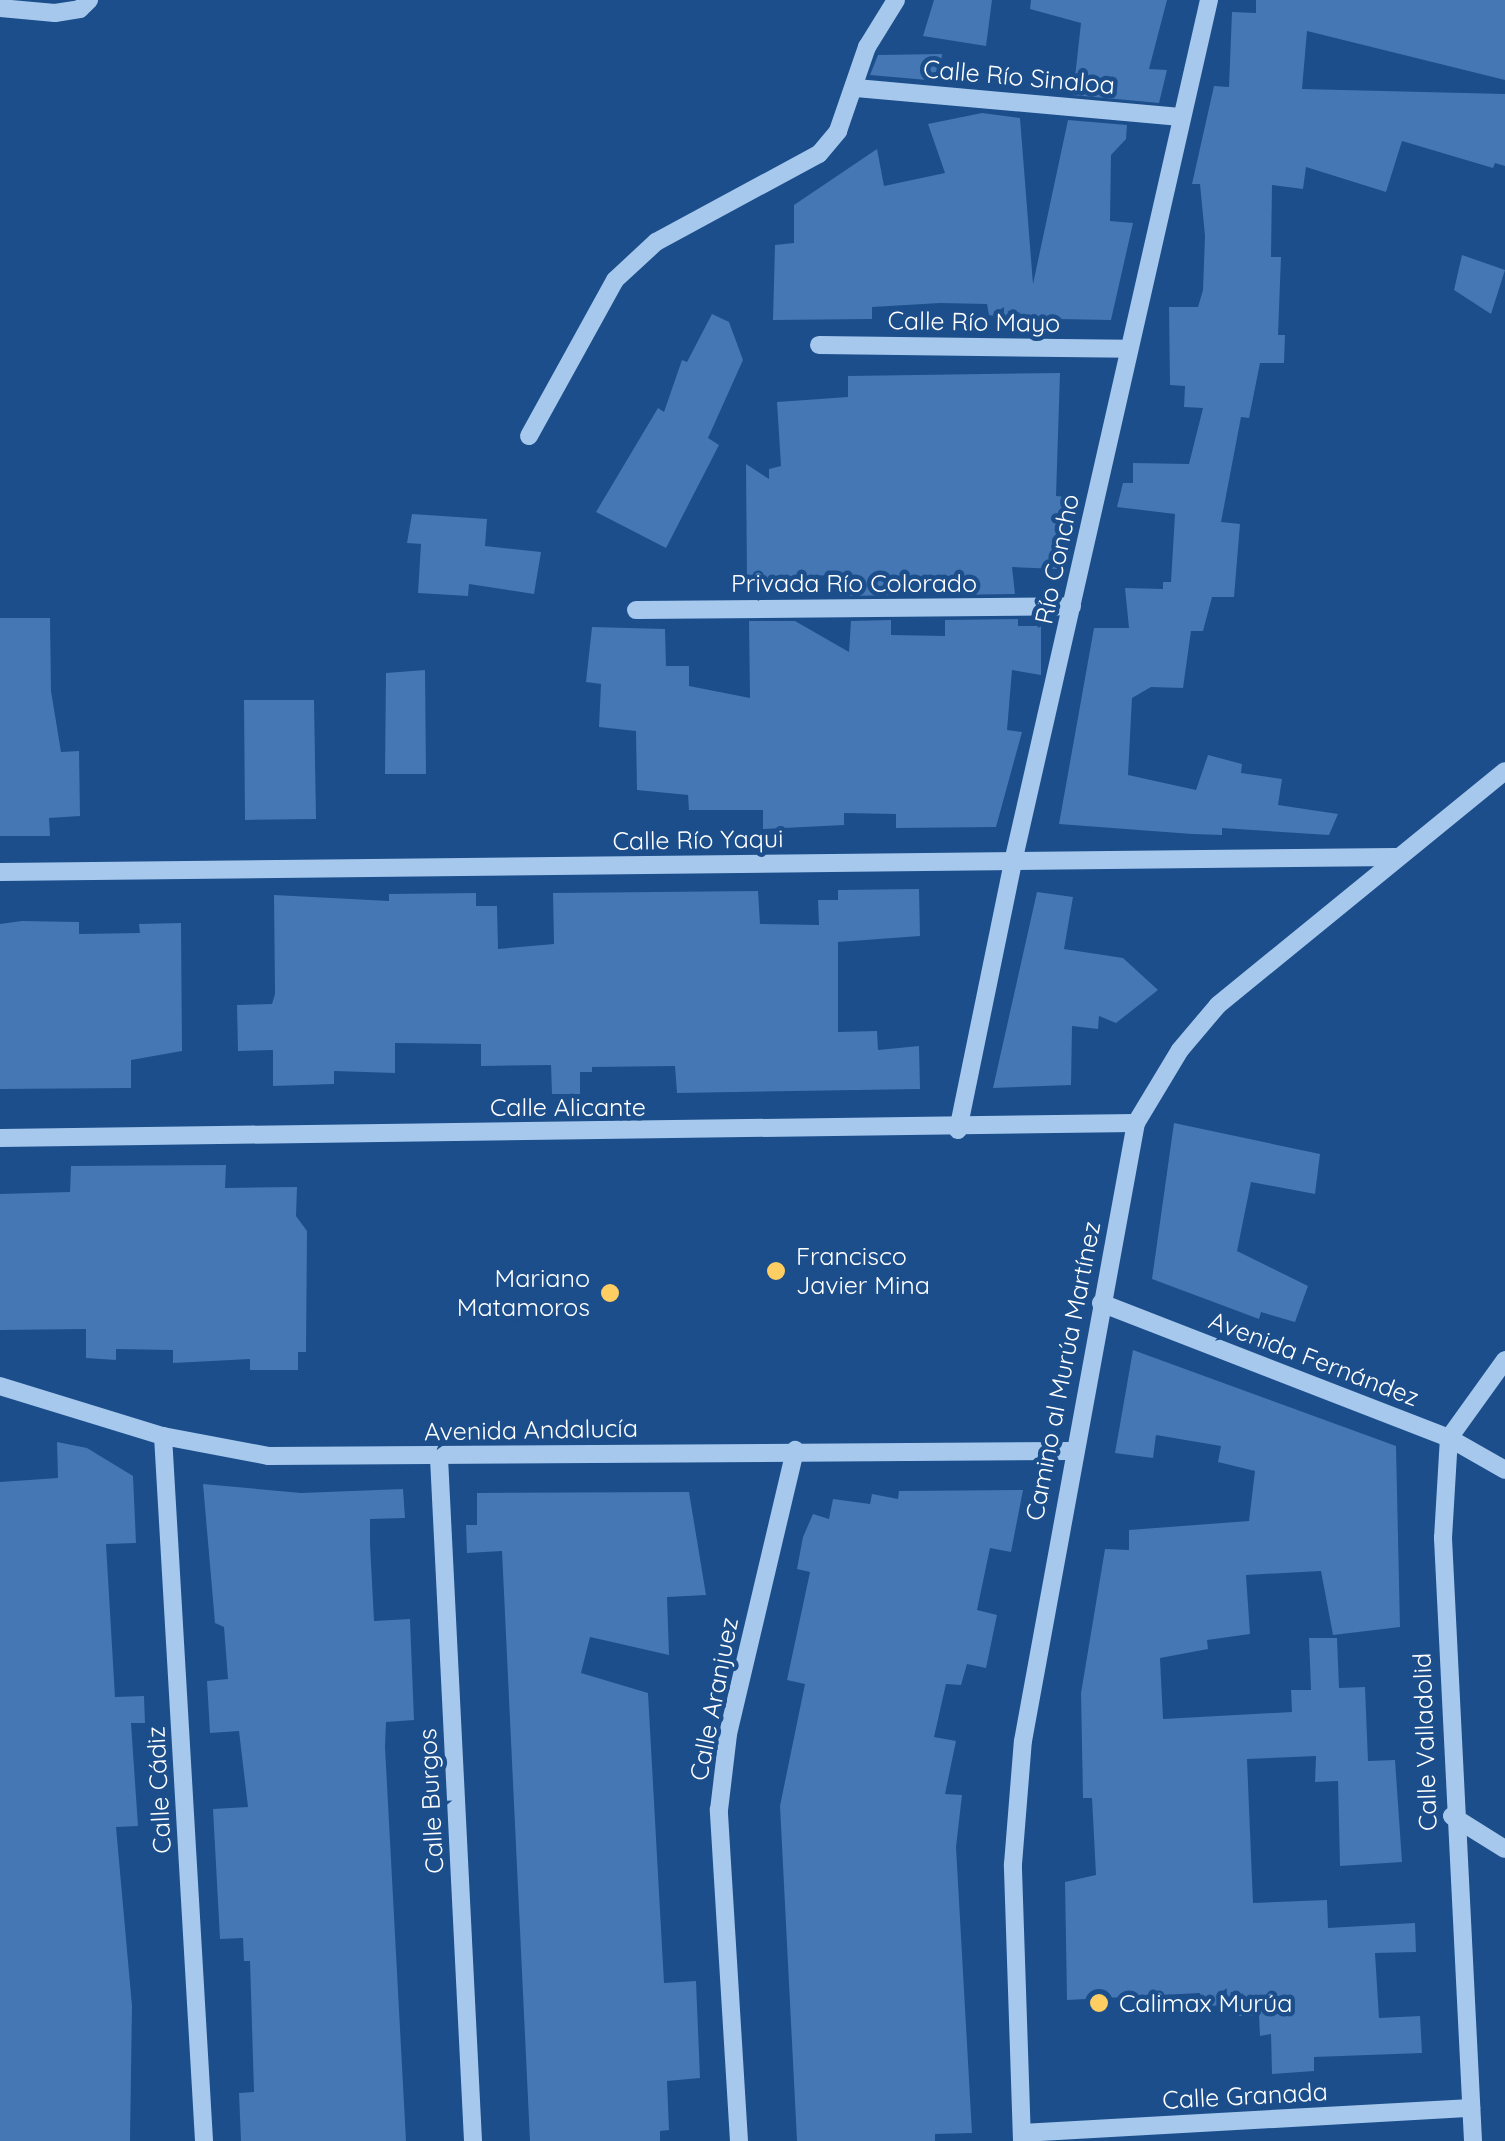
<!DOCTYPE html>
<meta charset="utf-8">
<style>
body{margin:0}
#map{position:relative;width:1505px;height:2141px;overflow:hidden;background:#1b4e8b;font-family:Quicksand,sans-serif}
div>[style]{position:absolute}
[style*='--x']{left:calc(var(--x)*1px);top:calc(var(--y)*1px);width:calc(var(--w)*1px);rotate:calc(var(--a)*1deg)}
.building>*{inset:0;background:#4477b3}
.minor>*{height:18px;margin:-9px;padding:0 9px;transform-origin:9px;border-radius:9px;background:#a6c8ed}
.dots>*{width:28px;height:28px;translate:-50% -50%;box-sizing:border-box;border:5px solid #1b4e8b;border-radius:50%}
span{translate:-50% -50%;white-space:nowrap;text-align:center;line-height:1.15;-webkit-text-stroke:9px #1b4e8b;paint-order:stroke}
.street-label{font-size:25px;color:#fff}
.poi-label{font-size:25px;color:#fff}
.left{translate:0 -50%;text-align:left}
.right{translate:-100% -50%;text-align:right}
</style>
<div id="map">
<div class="building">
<i style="clip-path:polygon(934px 0,992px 0,986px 46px,923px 36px)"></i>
<i style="clip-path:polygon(1031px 0,1167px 0,1149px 69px,1167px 70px,1159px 103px,1073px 95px,1081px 23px,1030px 9px)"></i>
<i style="clip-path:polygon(1256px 0,1505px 0,1505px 80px,1307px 31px,1302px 89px,1505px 94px,1505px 166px,1495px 163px,1493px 168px,1402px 141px,1386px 192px,1306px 167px,1303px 189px,1272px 185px,1271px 257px,1281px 257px,1278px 335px,1285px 335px,1284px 363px,1260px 363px,1249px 418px,1241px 417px,1221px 522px,1240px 524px,1234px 597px,1212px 597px,1203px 631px,1191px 631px,1183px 688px,1151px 687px,1132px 698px,1128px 775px,1196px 790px,1208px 755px,1242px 764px,1241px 773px,1282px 779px,1278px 805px,1338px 814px,1329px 835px,1222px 828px,1222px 835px,1192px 834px,1059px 824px,1094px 628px,1129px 628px,1125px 588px,1163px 589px,1163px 582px,1171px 582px,1175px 514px,1117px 507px,1123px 483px,1133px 483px,1133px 463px,1189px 464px,1203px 408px,1184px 407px,1185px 386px,1170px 385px,1169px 307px,1198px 307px,1203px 290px,1205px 236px,1200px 184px,1192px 184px,1214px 86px,1229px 87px,1232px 12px,1256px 13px)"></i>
<i style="clip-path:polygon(942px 54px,939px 81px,870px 75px,878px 55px)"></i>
<i style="clip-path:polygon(982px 113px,1020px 118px,1033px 284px,1068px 120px,1127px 125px,1126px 139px,1111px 155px,1110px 221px,1133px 223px,1111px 320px,1006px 318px,989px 315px,987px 304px,940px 303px,872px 307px,872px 319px,773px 320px,775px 245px,794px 243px,794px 205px,877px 149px,884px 186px,945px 173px,928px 124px)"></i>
<i style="clip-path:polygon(1462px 255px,1505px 270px,1491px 314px,1454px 290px)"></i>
<i style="clip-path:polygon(712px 314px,729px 322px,743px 360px,708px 438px,719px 445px,666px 548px,596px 512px,658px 408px,664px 412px,682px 360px,687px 362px)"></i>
<i style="clip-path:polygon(1060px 373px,1056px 496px,1066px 497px,1068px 511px,1057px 569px,1012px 567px,1015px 594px,945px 595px,945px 577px,890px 579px,890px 595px,850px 596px,849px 573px,747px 582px,746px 464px,769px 479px,769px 469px,781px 466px,777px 402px,848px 397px,848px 376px)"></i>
<i style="clip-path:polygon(412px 514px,487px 519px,485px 546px,541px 552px,534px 594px,469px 584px,468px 596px,418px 593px,421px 544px,407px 543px)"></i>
<i style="clip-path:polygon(0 618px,50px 618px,51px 691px,61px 752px,79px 751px,80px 816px,49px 818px,50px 836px,0 836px)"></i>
<i style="clip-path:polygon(1018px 619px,1018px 626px,1041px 626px,1041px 675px,1012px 670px,1007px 730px,1022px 732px,996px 827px,896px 828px,896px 814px,844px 813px,844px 825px,763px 829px,763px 810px,689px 810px,688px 795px,637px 790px,636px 731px,599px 727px,601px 684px,586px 682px,592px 627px,665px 629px,666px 666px,689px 666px,689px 686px,750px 698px,749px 621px,795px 621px,849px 652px,851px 621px,891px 620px,891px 635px,945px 636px,945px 620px)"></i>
<i style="clip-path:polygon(425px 670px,426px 774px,385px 774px,386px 673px)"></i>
<i style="clip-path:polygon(244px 700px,314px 700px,316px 819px,245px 820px)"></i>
<i style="clip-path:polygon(919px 889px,920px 936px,838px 942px,838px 1032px,877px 1031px,878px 1050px,919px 1046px,920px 1089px,677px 1093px,675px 1066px,592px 1067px,592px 1072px,580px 1072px,580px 1094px,552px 1094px,551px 1065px,481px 1066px,481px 1044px,395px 1043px,395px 1073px,334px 1071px,334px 1084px,273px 1086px,273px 1050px,238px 1051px,237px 1005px,272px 1004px,275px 994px,274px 895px,389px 901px,389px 894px,476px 893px,476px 906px,497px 906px,498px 949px,554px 944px,553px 893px,758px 891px,760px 924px,819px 925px,818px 900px,838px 900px,838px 890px)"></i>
<i style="clip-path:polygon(1037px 892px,1073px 897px,1064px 949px,1123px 958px,1158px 990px,1116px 1023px,1099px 1016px,1098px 1029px,1072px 1026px,1071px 1085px,993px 1088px)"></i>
<i style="clip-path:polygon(22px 921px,79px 922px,79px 934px,140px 933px,139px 924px,181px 923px,182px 1051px,131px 1060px,131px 1088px,0 1089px,0 924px)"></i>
<i style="clip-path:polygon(1174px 1123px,1320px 1154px,1315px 1194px,1251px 1182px,1237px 1251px,1308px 1286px,1295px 1322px,1261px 1312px,1259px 1319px,1152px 1279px)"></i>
<i style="clip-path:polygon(226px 1165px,225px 1188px,297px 1187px,296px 1216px,307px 1231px,306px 1352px,298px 1352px,298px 1370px,250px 1370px,250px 1359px,173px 1363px,173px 1350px,116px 1349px,116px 1360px,86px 1358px,86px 1329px,0 1330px,0 1194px,70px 1192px,71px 1166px)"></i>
<i style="clip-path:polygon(1133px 1350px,1396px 1446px,1400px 1627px,1333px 1635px,1321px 1571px,1246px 1575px,1250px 1634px,1207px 1640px,1208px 1649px,1160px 1658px,1163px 1719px,1292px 1712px,1291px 1690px,1311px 1690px,1309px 1638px,1337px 1638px,1339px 1688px,1365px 1687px,1368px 1761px,1395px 1760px,1402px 1862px,1340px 1866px,1338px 1781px,1315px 1782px,1316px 1756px,1247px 1759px,1253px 1903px,1327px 1900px,1328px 1928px,1415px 1923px,1416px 1952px,1375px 1953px,1379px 2018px,1420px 2016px,1422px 2053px,1314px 2057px,1314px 2071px,1272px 2074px,1271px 2034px,1260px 2036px,1259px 2015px,1239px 2016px,1238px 2005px,1201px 2006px,1200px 1993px,1067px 2000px,1065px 1882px,1096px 1875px,1092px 1798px,1083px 1798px,1081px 1693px,1105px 1549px,1129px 1550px,1129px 1530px,1249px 1521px,1255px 1471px,1218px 1462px,1221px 1446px,1156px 1435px,1153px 1458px,1115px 1453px)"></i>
<i style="clip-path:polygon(57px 1442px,87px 1448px,133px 1476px,136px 1543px,106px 1544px,115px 1697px,144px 1696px,145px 1723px,131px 1723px,138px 1826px,116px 1827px,132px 2006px,130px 2141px,0 2141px,0 1482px,58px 1478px)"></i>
<i style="clip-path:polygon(203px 1484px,301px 1493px,403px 1489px,405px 1518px,370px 1519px,370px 1543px,374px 1621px,410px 1619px,414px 1720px,386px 1722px,385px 1747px,406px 2141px,241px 2141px,239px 2093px,254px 2092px,250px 1961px,244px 1961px,243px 1938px,220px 1939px,213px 1809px,248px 1807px,239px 1731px,210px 1733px,207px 1681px,228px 1679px,224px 1627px,215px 1623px)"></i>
<i style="clip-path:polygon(1023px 1490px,1011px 1552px,990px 1548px,977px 1610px,997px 1615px,986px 1668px,967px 1664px,961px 1685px,946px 1684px,934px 1737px,956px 1741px,945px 1794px,962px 1795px,956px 1847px,972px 2133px,935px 2134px,935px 2141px,797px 2141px,780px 1806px,805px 1684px,787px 1680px,810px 1572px,797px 1569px,803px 1537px,813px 1514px,829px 1519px,833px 1499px,870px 1504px,872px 1494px,898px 1499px,899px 1491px)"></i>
<i style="clip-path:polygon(689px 1492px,706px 1595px,667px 1597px,669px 1655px,590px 1637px,581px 1673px,648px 1693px,664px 1983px,696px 1981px,700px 2078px,667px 2081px,669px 2130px,660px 2131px,660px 2141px,530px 2141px,502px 1551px,467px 1553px,466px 1525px,477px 1525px,477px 1493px)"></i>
</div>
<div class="minor">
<i style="--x:0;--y:8;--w:55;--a:5.2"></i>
<i style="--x:55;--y:13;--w:25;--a:-9"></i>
<i style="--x:80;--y:9;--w:13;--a:-45"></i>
<i style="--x:856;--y:88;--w:323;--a:5.1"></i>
<i style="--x:819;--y:345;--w:309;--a:0.7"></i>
<i style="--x:529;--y:436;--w:178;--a:-61.1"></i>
<i style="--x:615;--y:280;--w:56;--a:-42.8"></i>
<i style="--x:656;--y:242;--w:185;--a:-28.4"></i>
<i style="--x:819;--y:154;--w:30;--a:-50"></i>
<i style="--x:838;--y:131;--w:89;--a:-71"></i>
<i style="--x:867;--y:47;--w:55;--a:-58.3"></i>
<i style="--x:636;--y:610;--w:436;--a:-0.5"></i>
<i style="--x:0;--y:872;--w:1396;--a:-0.62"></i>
<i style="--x:958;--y:1130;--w:274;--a:-78.4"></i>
<i style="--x:1013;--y:862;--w:884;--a:-77.19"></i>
<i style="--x:0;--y:1138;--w:1136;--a:-0.76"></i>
<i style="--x:1101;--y:1303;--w:373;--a:21.2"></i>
<i style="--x:1449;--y:1438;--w:64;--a:29.7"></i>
<i style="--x:0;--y:1386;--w:170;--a:17.1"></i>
<i style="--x:163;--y:1436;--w:108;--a:10.7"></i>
<i style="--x:269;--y:1456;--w:804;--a:-0.36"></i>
<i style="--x:163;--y:1436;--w:706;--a:86.67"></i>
<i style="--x:439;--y:1458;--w:684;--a:87.15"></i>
<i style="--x:1452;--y:1816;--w:62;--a:31.9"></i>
<i style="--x:1022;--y:2133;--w:450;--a:-3.2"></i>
<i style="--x:739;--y:2141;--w:332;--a:-93.5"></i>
<i style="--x:719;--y:1810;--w:77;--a:-83.2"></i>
<i style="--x:728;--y:1734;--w:292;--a:-76.7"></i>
<i style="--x:1022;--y:2141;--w:277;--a:-91.9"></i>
<i style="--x:1013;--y:1864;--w:123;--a:-85.4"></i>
<i style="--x:1023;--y:1741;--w:628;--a:-79.64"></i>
<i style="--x:1136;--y:1123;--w:85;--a:-58.9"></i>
<i style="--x:1180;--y:1050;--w:59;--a:-49.8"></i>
<i style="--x:1218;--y:1005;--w:370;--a:-39.2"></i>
<i style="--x:1473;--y:2141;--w:604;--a:-92.85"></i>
<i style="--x:1443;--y:1538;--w:100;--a:-86.6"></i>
<i style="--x:1449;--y:1438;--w:96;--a:-54.3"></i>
</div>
<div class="dots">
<i style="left:776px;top:1271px;background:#fece63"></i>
<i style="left:610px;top:1293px;background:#fece63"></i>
<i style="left:1099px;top:2003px;background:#fece63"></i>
</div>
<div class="street-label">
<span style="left:1019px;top:77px;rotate:5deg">Calle Río Sinaloa</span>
<span style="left:974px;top:322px;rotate:1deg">Calle Río Mayo</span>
<span style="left:1057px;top:559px;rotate:-78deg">Río Concho</span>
<span style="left:854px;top:583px">Privada Río Colorado</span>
<span style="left:698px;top:840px;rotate:-1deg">Calle Río Yaqui</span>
<span style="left:568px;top:1107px">Calle Alicante</span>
<span style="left:1314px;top:1359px;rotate:21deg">Avenida Fernández</span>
<span style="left:1063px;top:1371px;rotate:-79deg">Camino al Murúa Martínez</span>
<span style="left:531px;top:1430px;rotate:-1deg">Avenida Andalucía</span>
<span style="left:714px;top:1699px;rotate:-79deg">Calle Aranjuez</span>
<span style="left:1425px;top:1742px;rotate:-92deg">Calle Valladolid</span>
<span style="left:159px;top:1790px;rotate:-93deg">Calle Cádiz</span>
<span style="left:431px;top:1801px;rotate:-93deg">Calle Burgos</span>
<span style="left:1245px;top:2096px;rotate:-3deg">Calle Granada</span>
</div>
<div class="poi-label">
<span class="left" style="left:796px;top:1271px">Francisco<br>Javier Mina</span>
<span class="right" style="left:590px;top:1293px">Mariano<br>Matamoros</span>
<span class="left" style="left:1119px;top:2003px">Calimax Murúa</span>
</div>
</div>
